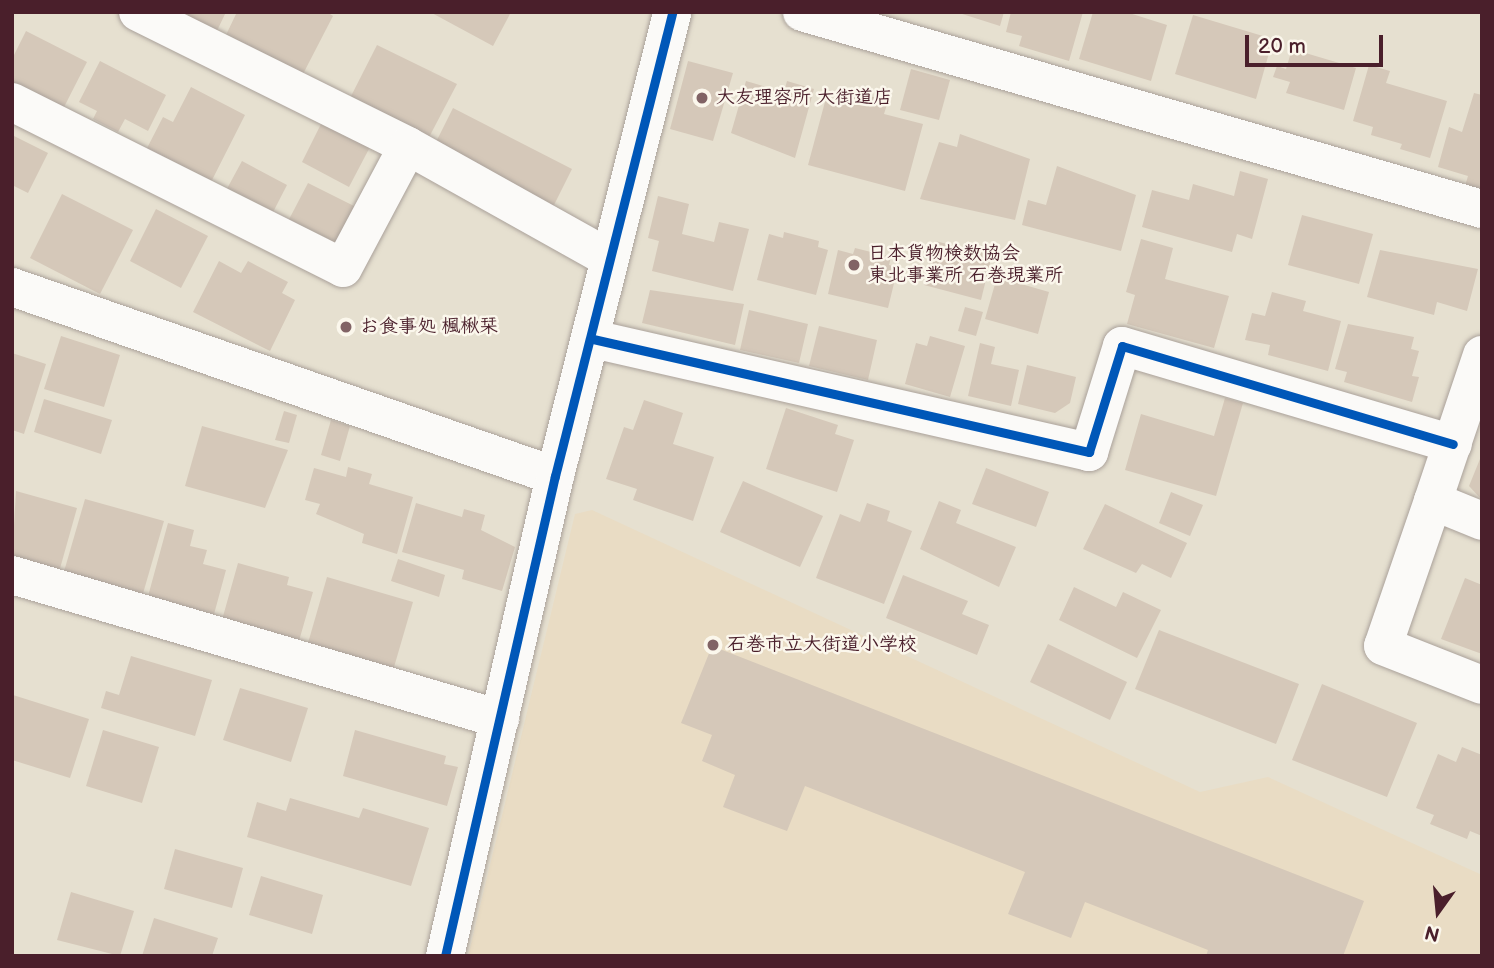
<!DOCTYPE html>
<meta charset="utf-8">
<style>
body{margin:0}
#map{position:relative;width:1494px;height:968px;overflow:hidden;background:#e6e0d0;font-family:"Balsamiq Sans","Klee One",sans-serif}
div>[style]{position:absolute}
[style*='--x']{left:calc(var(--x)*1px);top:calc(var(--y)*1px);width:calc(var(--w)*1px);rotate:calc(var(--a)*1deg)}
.built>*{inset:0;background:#e9dcc4}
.building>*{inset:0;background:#d5c8b9}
.roads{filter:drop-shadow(0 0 2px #aaa19a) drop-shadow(0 0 2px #aaa19a)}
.minor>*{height:38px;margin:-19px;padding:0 19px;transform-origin:19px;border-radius:19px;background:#fbfaf8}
.cycleway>*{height:9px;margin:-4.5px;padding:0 4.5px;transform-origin:4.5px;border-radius:4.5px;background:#0057b8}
.dots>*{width:19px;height:19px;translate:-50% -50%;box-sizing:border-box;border:4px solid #fbf7ec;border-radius:50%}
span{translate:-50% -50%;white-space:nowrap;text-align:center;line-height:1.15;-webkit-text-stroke:5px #fbf7ec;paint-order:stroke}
.poi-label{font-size:19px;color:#4a1f2b;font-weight:700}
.left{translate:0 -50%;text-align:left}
.frame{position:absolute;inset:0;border:14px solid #4a1f2b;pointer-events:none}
.north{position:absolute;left:1403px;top:877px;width:70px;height:70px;-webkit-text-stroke:5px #fbf7ec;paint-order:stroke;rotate:195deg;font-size:19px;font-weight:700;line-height:28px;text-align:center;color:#4a1f2b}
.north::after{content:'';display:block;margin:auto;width:24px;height:32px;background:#4a1f2b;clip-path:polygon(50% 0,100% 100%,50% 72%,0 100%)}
.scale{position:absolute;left:1245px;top:35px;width:138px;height:32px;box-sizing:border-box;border:4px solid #4a1f2b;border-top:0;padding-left:9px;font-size:21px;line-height:24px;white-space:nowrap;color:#4a1f2b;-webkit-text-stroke:5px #fbf7ec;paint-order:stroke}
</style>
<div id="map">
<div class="built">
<i style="clip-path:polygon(592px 510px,1200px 792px,1268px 777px,1482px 875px,1482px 956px,468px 956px,575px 514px)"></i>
</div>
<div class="building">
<i style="clip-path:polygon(189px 12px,226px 12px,215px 35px,185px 20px)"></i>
<i style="clip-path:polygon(237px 12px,327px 12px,333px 16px,302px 76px,225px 37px)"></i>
<i style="clip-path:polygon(430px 12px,511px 12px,493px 46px)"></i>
<i style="clip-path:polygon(956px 12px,1004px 12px,1000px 26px)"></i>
<i style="clip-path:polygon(1011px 12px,1083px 12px,1069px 61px,1019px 46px,1022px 36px,1006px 32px)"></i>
<i style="clip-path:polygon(1093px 12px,1126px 12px,1167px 25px,1151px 81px,1079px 59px)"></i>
<i style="clip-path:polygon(1193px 15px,1273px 39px,1256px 99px,1175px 74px)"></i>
<i style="clip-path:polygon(26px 31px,87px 62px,61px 113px,12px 88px,12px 59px)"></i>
<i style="clip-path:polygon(377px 45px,457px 84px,426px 143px,347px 104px)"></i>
<i style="clip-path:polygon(1292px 49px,1356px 68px,1344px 110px,1286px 93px,1290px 82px,1273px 77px,1277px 66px,1286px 69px)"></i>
<i style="clip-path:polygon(100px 61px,166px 95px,148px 131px,125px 119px,118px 132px,93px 119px,97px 111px,79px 102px)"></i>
<i style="clip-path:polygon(688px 61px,733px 73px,713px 141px,670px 129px)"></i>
<i style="clip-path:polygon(1369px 65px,1390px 71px,1386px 83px,1447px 101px,1430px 158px,1400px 149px,1402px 144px,1371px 135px,1373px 127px,1353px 121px)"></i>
<i style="clip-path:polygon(911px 69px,950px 80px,939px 120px,900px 110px)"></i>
<i style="clip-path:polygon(746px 81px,784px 92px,787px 81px,814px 89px,795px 158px,731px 133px)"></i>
<i style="clip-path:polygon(191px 87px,245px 115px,208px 188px,144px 154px,163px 117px,173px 122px)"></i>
<i style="clip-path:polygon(855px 92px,888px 101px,884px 114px,923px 124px,905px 191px,808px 165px,826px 98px,851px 105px)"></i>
<i style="clip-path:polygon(1474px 93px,1482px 95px,1482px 191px,1465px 186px,1468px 176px,1438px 167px,1449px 127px,1462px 132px)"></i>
<i style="clip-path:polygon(453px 108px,572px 169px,552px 209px,433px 148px)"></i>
<i style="clip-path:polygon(322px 122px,370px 147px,349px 187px,302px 162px)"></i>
<i style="clip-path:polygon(960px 134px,1030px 159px,1015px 220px,920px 199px,939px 142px,957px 147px)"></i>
<i style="clip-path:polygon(12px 135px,48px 153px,28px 193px,12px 185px)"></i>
<i style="clip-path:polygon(242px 161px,287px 185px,269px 220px,223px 196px)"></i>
<i style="clip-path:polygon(1057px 166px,1136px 195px,1121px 251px,1022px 225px,1028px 200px,1046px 205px)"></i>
<i style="clip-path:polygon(1240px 171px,1268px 179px,1252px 239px,1237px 234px,1232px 252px,1142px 227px,1152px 190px,1189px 200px,1193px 184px,1234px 196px)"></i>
<i style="clip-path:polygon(308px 183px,362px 210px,339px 255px,285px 227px)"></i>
<i style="clip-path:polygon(62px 194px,133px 230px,100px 294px,30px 258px)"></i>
<i style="clip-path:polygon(658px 196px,689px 204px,682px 234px,714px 242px,719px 222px,749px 229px,733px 291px,652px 271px,659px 241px,648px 238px)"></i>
<i style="clip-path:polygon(156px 209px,208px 236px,181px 288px,130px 261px)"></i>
<i style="clip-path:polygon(1302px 215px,1373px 234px,1359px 284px,1288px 265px)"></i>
<i style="clip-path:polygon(784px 232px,819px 241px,818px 247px,828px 250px,816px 295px,757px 280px,769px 234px,783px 238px)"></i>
<i style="clip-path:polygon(1141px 239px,1173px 248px,1165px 279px,1229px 296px,1214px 348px,1127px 324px,1135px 295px,1126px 292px)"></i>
<i style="clip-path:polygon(935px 241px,992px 255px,981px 300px,924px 285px)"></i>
<i style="clip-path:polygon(855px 248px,891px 257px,889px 265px,898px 267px,888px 308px,828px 294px,838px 250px,853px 254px)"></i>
<i style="clip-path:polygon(1380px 250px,1478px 269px,1467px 311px,1437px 302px,1434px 315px,1367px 297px)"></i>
<i style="clip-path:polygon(219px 261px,241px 273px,248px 261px,288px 282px,282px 293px,295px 300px,270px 351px,193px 312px)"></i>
<i style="clip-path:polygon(997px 277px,1049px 292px,1038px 334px,985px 319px)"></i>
<i style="clip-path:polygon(650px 290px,744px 304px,735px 345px,642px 323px)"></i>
<i style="clip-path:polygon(1272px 292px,1306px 301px,1303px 311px,1341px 321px,1328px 371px,1268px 355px,1270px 345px,1245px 340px,1252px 313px,1265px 316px)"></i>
<i style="clip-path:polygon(965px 307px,983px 312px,976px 336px,958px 331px)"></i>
<i style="clip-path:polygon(749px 310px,808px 324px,799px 363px,740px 350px)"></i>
<i style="clip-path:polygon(1348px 324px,1414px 337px,1411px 349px,1419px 351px,1412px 376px,1419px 377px,1412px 402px,1344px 382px,1347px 372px,1335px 369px)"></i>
<i style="clip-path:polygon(819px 326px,877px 340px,868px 380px,809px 366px)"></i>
<i style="clip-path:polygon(61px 336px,120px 355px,104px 407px,44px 389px)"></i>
<i style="clip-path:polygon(930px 336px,965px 346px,950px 397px,905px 384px,916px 343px,927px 346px)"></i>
<i style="clip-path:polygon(980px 343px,995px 347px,991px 364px,1019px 370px,1011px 406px,968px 396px)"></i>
<i style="clip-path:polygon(12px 353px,46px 364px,24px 434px,12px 430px)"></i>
<i style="clip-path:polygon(1027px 365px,1076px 377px,1070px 403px,1055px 413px,1018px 404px)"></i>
<i style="clip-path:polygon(1225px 398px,1243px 403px,1216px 496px,1125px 470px,1141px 414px,1214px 436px)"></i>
<i style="clip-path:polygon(44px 399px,112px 420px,101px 454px,34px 432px)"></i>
<i style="clip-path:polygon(644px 400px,683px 413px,673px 444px,714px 457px,693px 521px,633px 500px,637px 489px,606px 479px,624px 427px,633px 430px)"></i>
<i style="clip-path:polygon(786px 408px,838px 425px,835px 434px,854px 440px,837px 492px,766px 469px)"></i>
<i style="clip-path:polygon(284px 411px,297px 415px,289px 443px,275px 440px)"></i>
<i style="clip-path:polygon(331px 420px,350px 426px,340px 461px,321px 455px)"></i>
<i style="clip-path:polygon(202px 426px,288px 450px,265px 508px,185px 486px)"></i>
<i style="clip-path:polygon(1482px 454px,1482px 500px,1469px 486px)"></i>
<i style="clip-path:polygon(348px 467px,372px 474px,369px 484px,413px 497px,397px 554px,362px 543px,364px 534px,316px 514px,320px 504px,305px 500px,314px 468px,346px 477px)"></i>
<i style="clip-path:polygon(986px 468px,1049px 492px,1036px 527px,972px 504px)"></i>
<i style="clip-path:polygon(743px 481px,823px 516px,800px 567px,720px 532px)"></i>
<i style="clip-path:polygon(16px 491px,77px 508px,59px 572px,12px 559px)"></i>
<i style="clip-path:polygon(1171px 492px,1203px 505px,1190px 536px,1159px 523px)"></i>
<i style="clip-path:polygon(85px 499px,164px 521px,142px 597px,63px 575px)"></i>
<i style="clip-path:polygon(939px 501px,961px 510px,956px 523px,1016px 547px,999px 587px,920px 549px)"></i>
<i style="clip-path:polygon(416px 503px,462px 517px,464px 509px,485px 515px,481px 530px,515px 547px,502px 591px,462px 579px,464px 570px,402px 552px)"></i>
<i style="clip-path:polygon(867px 503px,890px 511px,887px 521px,912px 531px,884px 604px,816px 578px,840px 514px,860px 522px)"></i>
<i style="clip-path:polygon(1105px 504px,1187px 543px,1171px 578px,1142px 564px,1136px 573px,1083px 549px)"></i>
<i style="clip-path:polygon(168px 523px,194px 530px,190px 546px,207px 550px,203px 564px,226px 570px,213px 618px,147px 600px)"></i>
<i style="clip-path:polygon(398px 559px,445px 575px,439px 597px,391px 581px)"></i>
<i style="clip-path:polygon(238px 563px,289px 577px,287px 585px,313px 592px,299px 641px,222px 620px)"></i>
<i style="clip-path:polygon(903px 575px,968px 601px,962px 614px,989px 625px,977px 655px,886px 618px)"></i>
<i style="clip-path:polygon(327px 577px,413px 602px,392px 674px,306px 650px)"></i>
<i style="clip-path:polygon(1465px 578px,1482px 585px,1482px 654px,1441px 639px)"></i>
<i style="clip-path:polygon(1074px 587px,1116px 607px,1123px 592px,1161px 610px,1137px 658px,1059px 620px)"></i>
<i style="clip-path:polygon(1159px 630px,1299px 684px,1276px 744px,1135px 689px)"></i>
<i style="clip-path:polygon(1048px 644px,1127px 682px,1110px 720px,1030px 682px)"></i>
<i style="clip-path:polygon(712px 646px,1364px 901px,1343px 956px,1206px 956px,1208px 950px,1085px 902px,1071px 938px,1008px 914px,1025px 872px,805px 786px,787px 831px,723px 807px,735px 775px,702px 761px,712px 735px,681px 723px)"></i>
<i style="clip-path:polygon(131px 656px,212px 680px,195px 736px,101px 708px,106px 691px,119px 695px)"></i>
<i style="clip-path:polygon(1322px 684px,1417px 723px,1387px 797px,1292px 760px)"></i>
<i style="clip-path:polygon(240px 688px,308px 708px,291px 762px,223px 740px)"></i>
<i style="clip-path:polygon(13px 695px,89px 719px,70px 778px,12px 760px)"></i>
<i style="clip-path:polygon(103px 730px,159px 747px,142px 803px,86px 786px)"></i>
<i style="clip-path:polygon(355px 730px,446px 756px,444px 764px,458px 767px,447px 806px,343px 776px)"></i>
<i style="clip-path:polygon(1462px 747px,1482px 755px,1482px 836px,1470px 831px,1467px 839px,1430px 824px,1434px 815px,1416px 808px,1438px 754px,1456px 762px)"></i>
<i style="clip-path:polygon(290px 798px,359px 818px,363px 808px,429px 828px,411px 886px,247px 837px,257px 802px,286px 811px)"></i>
<i style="clip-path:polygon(175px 849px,243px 868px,232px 908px,164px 889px)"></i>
<i style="clip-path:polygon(261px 876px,323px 895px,312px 934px,249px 915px)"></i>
<i style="clip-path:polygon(71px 892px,134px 911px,120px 956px,57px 940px)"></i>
<i style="clip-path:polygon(154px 918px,218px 938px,212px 956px,142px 956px)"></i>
</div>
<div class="roads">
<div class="minor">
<i style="--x:138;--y:12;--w:301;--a:26.4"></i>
<i style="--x:408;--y:146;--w:231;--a:29.2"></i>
<i style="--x:802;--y:12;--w:708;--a:16.16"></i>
<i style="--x:12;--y:102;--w:370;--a:26.6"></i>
<i style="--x:343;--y:268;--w:138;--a:-62"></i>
<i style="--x:12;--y:287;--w:575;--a:19.19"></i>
<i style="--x:593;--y:339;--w:509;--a:12.83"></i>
<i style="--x:1089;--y:452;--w:111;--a:-72.7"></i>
<i style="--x:1122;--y:346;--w:345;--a:16.5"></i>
<i style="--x:1482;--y:355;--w:154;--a:108.6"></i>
<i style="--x:1433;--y:501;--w:53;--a:22.2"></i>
<i style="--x:1433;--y:501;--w:153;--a:109"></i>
<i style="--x:1383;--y:646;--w:106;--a:21.5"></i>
<i style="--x:12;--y:575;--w:509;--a:16.44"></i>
<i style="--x:445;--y:956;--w:492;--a:-77.1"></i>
<i style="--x:555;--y:476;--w:479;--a:-75.8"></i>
</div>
</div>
<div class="cycleway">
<i style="--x:593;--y:339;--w:509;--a:12.83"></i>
<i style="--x:1089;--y:452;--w:111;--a:-72.7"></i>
<i style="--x:1122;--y:346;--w:345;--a:16.5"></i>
<i style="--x:445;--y:956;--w:492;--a:-77.1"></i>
<i style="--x:555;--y:476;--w:479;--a:-75.8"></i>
</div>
<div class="dots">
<i style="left:702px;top:98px;background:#816365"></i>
<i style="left:854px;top:265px;background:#816365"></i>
<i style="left:346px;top:327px;background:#816365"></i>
<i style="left:713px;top:645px;background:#816365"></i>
</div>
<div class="poi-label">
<span class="left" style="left:716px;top:98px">大友理容所 大街道店</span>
<span class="left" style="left:868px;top:265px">日本貨物検数協会<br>東北事業所 石巻現業所</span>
<span class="left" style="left:360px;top:327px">お食事処 楓楸栞</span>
<span class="left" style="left:727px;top:645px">石巻市立大街道小学校</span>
</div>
<div class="frame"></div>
<div class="north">N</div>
<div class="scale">20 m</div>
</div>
